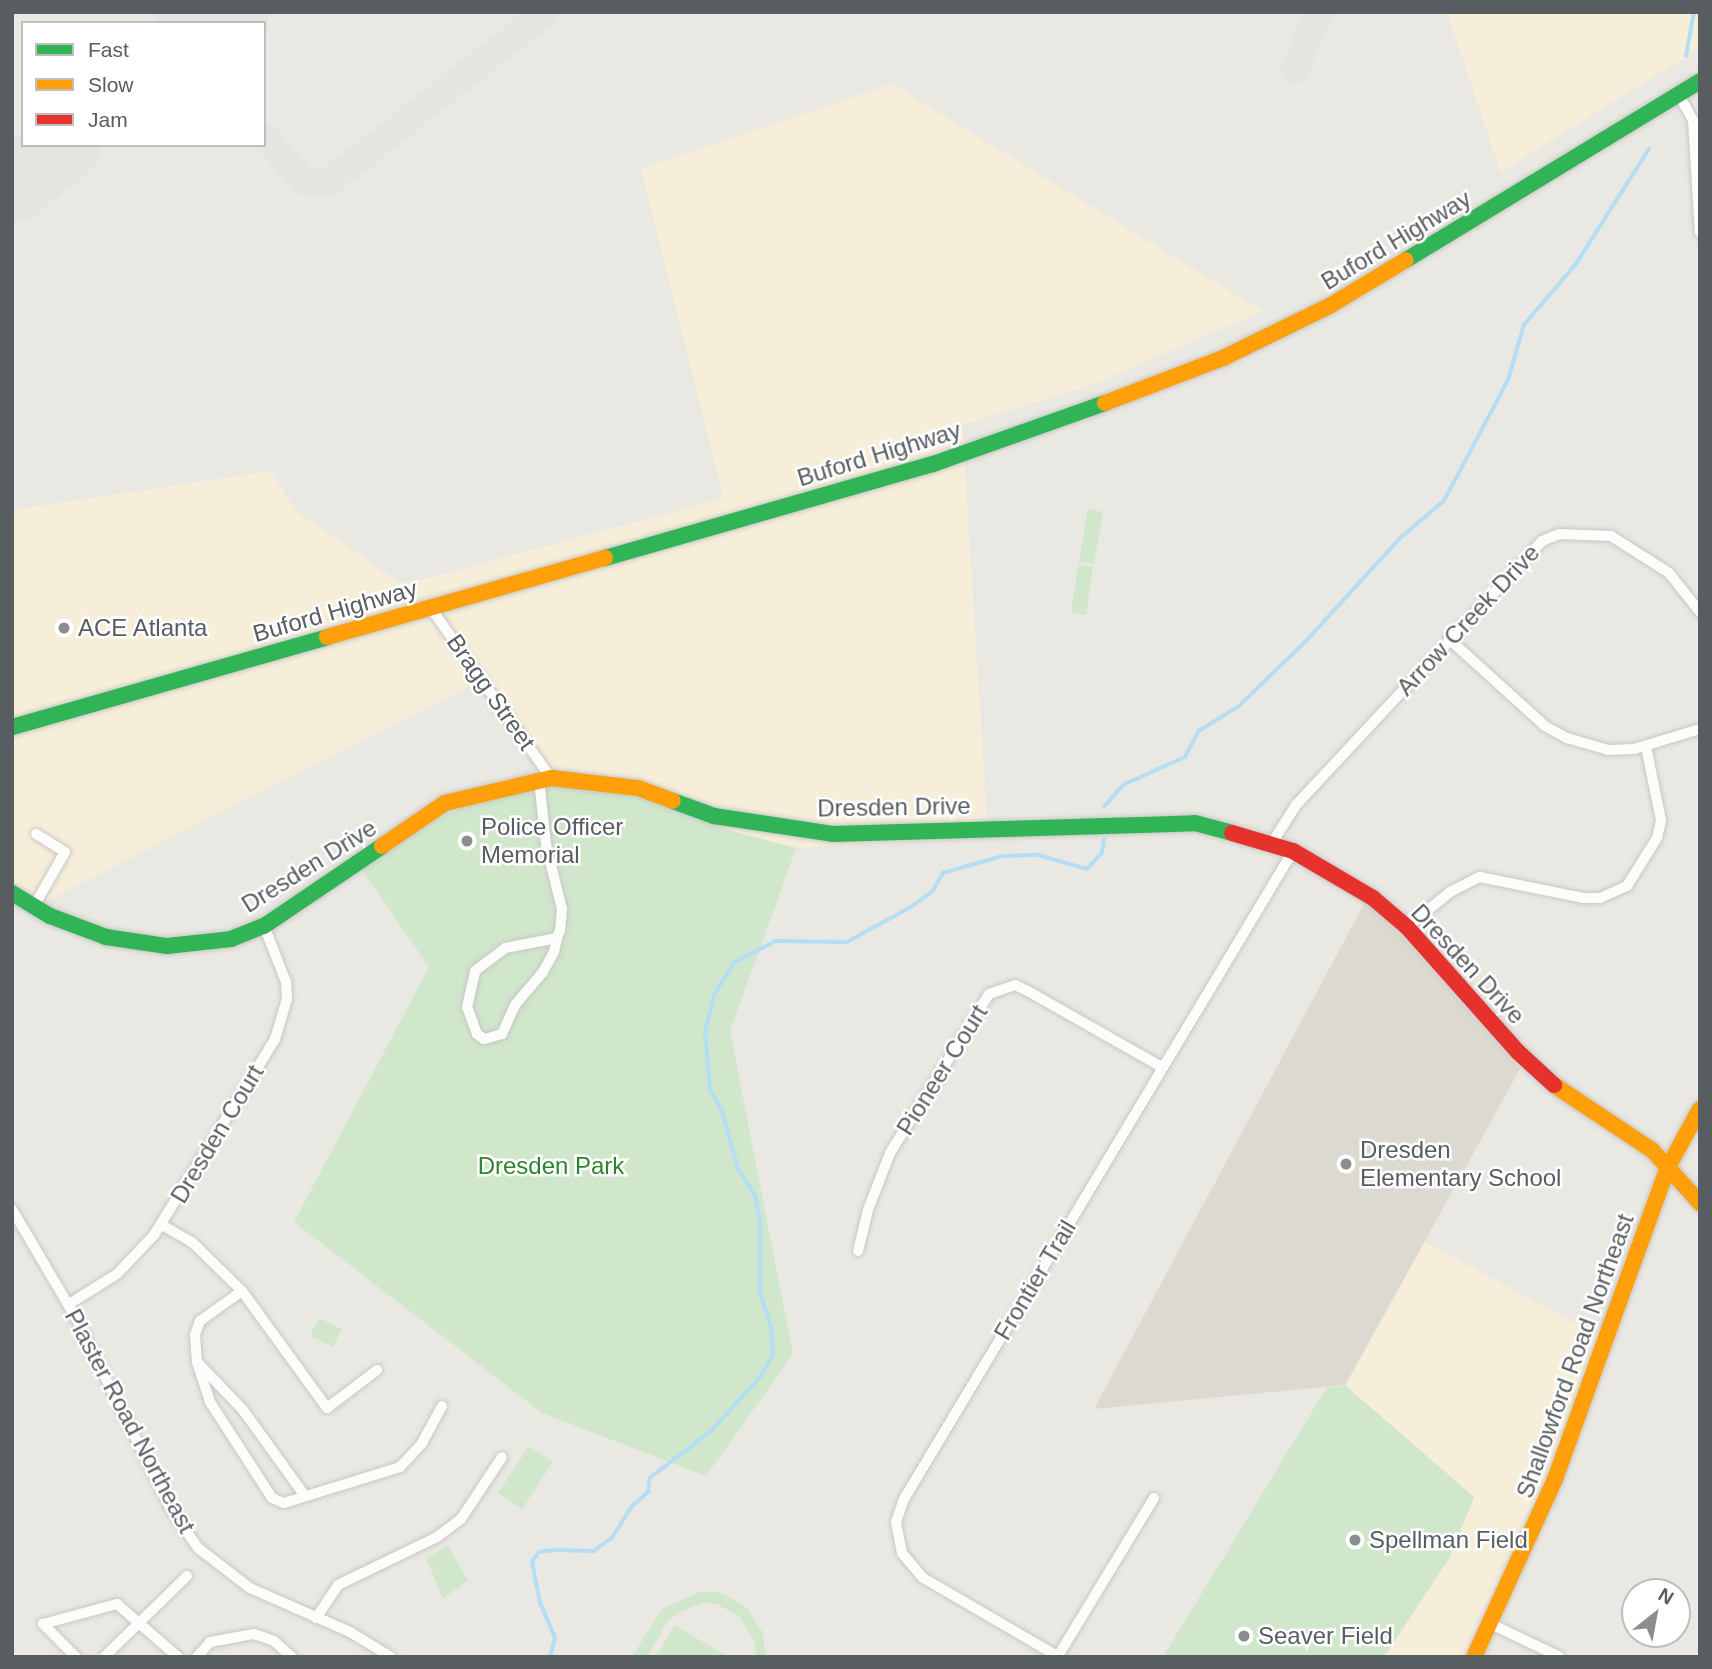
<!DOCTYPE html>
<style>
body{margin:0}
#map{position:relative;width:1712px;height:1669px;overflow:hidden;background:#eae8e2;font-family:Arial,sans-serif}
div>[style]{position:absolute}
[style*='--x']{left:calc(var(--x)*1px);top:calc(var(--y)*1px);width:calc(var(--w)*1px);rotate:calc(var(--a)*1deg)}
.commercial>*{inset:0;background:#f6eed9}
.education>*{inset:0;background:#dcd9d1}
.green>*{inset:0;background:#d0e7cb}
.stream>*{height:3.5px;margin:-1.75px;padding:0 1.75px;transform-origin:1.75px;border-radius:1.75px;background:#b3def6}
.taxiway>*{height:28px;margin:-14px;padding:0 14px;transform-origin:14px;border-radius:14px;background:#e6e4e1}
.runway>*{height:72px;margin:-36px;padding:0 36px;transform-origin:36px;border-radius:36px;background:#e6e4e1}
.roads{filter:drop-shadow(0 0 2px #c7c7c6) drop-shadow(0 0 2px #c7c7c6)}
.street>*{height:10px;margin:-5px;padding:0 5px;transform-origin:5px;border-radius:5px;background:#fcfcfb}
.fast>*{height:16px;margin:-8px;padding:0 8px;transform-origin:8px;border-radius:8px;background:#30b455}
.slow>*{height:16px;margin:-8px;padding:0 8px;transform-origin:8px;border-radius:8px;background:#ff9f0a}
.jam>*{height:16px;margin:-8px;padding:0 8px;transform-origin:8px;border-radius:8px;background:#e5322d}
.dots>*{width:19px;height:19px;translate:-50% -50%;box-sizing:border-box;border:4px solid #fff;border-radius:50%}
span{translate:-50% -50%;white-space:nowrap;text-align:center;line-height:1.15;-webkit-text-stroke:5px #fff;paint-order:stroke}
.street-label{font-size:24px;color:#585d61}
.poi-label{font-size:24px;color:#585d61}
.left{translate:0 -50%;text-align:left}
.park-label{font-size:24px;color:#2e842d}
.frame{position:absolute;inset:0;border:14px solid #585d61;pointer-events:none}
.legend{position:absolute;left:21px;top:21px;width:245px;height:126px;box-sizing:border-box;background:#fff;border:2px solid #bcbec0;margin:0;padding:9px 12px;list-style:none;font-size:21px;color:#585d61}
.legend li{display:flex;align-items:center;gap:14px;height:35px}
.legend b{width:35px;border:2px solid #bcbec0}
.north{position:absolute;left:1621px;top:1578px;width:70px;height:70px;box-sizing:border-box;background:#fff;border:2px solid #bcbec0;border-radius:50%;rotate:31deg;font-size:19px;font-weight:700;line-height:28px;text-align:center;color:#585d61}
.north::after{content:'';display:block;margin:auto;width:24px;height:32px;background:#8b8e8e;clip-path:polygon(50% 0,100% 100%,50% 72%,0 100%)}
</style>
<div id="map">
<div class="commercial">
<i style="clip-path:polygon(1447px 12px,1700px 12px,1700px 48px,1501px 172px)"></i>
<i style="clip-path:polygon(892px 84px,1262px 311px,1095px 384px,962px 425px,988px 837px,796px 848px,555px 784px,488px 677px,28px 910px,12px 902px,12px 510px,271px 471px,296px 511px,403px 585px,724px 498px,641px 169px)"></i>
<i style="clip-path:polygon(1425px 1242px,1603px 1338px,1478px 1657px,1384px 1657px,1450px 1557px,1474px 1497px,1346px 1386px)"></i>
</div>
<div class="education">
<i style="clip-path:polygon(1365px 902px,1401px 935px,1520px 1069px,1345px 1385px,1094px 1409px)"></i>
</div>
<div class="green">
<i style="clip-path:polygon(1088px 509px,1103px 512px,1094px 564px,1079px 562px)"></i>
<i style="clip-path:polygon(1078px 565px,1093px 567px,1086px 615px,1071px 613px)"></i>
<i style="clip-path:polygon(555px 784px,636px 795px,725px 829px,796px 848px,730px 1031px,793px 1354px,706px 1476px,542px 1413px,294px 1222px,429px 967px,360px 867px,418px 828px,476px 801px)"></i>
<i style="clip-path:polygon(319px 1318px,342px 1329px,333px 1347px,310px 1336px)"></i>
<i style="clip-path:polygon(1346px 1386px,1474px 1497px,1450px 1557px,1384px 1657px,1163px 1657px,1327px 1387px)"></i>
<i style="clip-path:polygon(529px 1446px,553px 1462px,522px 1509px,498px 1493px)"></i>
<i style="clip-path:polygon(448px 1546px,468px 1580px,443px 1599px,426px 1558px)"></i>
<i style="clip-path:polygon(702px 1591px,721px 1593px,747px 1608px,763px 1633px,766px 1657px,756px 1657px,755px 1643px,740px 1617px,717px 1604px,703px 1603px,679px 1612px,667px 1622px,647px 1657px,632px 1657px,662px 1609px)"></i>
<i style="clip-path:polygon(675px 1625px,728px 1657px,656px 1657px)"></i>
</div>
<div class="stream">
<i style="--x:1686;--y:56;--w:45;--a:-79.7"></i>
<i style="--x:1104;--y:807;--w:29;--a:-49"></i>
<i style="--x:1123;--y:785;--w:68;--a:-24.3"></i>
<i style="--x:1185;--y:757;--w:30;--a:-62"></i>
<i style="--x:1199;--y:731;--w:47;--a:-32"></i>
<i style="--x:1239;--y:706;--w:95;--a:-44.1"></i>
<i style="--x:1307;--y:640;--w:138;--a:-47.6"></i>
<i style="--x:1400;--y:538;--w:57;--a:-40.1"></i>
<i style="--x:1444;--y:501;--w:137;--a:-62.1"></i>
<i style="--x:1508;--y:380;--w:57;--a:-73.8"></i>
<i style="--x:1524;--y:325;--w:80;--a:-49.6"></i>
<i style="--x:1576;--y:264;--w:136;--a:-57.6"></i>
<i style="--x:550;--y:1657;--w:20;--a:-75"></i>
<i style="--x:555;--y:1638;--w:38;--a:-113"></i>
<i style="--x:540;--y:1603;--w:42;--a:-101"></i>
<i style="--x:532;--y:1562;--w:12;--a:-55"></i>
<i style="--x:539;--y:1552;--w:14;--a:-8"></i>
<i style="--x:553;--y:1550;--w:41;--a:1.4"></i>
<i style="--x:594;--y:1551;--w:22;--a:-36"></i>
<i style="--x:612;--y:1538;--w:36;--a:-58"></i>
<i style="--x:631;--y:1507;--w:23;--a:-41"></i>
<i style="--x:648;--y:1492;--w:14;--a:-82"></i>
<i style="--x:650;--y:1478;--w:77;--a:-37.6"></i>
<i style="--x:711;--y:1431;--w:74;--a:-47.7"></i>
<i style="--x:761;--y:1376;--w:25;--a:-61"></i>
<i style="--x:773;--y:1354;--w:27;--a:-94"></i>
<i style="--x:771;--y:1327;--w:35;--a:-108"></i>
<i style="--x:760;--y:1294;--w:75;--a:-90"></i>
<i style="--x:760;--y:1219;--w:24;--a:-102"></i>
<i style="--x:755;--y:1196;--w:32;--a:-122"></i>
<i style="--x:738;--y:1169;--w:60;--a:-105.4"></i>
<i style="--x:722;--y:1111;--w:24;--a:-120"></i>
<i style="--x:710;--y:1090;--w:58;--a:-94.9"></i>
<i style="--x:705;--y:1032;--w:38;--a:-76"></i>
<i style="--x:714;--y:995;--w:39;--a:-58"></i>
<i style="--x:735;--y:962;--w:46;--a:-27.1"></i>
<i style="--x:776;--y:941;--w:71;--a:0.8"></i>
<i style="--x:847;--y:942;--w:73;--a:-28.7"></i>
<i style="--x:911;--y:907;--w:27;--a:-36"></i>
<i style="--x:933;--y:891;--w:21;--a:-61"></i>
<i style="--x:943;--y:873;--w:62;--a:-15.8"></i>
<i style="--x:1003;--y:856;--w:35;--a:-2"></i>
<i style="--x:1038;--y:855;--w:51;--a:15.9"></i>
<i style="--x:1087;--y:869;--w:22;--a:-47"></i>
<i style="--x:1102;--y:853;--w:13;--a:-81"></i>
</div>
<div class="taxiway">
<i style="--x:168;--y:12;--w:14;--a:51"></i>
<i style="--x:1295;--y:69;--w:62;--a:-67.2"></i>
<i style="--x:264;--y:137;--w:60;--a:47"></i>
<i style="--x:305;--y:181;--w:24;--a:2"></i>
<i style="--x:329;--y:182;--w:276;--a:-38.1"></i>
</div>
<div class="runway">
<i style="--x:220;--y:23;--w:17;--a:-40"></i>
<i style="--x:12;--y:187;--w:68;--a:-38.4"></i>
</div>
<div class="roads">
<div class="street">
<i style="--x:1679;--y:95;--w:29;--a:61"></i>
<i style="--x:1693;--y:120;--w:113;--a:86.5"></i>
<i style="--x:430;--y:607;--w:209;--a:54.7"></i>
<i style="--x:1449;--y:639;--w:130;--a:42.2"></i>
<i style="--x:1545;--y:726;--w:25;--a:29"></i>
<i style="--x:1567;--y:738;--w:43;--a:16.3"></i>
<i style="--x:1608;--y:750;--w:26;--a:-2"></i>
<i style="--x:1634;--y:749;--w:69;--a:-16.9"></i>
<i style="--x:539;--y:779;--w:66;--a:83.9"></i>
<i style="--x:546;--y:845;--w:66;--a:76"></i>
<i style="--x:562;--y:909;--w:21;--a:95"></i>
<i style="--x:560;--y:930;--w:9;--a:111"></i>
<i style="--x:557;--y:938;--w:14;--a:102"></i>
<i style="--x:554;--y:952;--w:23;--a:119"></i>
<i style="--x:543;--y:972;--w:43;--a:130.3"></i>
<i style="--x:515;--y:1005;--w:32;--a:114"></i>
<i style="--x:502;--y:1034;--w:19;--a:164"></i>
<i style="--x:484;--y:1039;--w:9;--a:-144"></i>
<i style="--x:477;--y:1034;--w:29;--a:-110"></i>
<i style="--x:467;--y:1007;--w:37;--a:-77"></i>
<i style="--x:475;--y:971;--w:38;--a:-37"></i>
<i style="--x:505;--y:948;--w:53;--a:-10.9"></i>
<i style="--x:1272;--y:843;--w:45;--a:-57.7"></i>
<i style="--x:1296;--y:805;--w:361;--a:-47"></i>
<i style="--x:1542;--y:541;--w:18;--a:-22"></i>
<i style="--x:1559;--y:534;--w:52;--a:2.2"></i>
<i style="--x:1611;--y:536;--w:69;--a:32.5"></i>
<i style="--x:1669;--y:573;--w:50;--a:51.5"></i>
<i style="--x:34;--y:906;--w:62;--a:-60.1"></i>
<i style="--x:65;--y:852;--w:34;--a:-148"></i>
<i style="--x:1407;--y:927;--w:55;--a:-39.1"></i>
<i style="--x:1450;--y:892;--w:34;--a:-27"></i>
<i style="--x:1480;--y:877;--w:105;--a:11.5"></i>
<i style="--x:1583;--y:898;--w:17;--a:0"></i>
<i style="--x:1600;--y:898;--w:30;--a:-24"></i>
<i style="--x:1627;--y:886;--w:57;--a:-58"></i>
<i style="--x:1657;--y:838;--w:18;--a:-77"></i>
<i style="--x:1661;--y:820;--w:75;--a:-101.6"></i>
<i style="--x:12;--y:1209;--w:126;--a:59.6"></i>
<i style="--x:76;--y:1318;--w:213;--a:63.6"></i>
<i style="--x:171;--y:1509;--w:47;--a:55.3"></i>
<i style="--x:198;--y:1548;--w:66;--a:37.6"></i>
<i style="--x:250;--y:1588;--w:109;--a:23.7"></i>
<i style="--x:350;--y:1632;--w:48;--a:31.4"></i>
<i style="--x:162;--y:1225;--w:34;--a:30"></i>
<i style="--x:192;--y:1242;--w:70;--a:44.4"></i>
<i style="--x:242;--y:1291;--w:145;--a:54"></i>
<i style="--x:327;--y:1408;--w:63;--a:-37.2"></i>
<i style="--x:858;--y:1251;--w:42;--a:-76.3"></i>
<i style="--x:868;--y:1210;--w:61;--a:-68.9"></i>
<i style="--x:890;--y:1153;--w:187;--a:-58.1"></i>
<i style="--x:989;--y:994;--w:28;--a:-19"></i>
<i style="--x:1015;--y:985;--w:14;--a:25"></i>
<i style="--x:1028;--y:991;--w:154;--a:29.6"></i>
<i style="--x:242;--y:1291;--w:52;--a:144.5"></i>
<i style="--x:200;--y:1321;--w:15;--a:110"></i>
<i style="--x:195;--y:1335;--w:27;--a:86"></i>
<i style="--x:197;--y:1362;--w:42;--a:72"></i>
<i style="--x:210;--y:1402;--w:114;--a:57.1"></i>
<i style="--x:272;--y:1498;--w:13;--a:23"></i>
<i style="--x:284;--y:1503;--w:121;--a:-17.2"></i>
<i style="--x:400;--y:1467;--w:33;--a:-47"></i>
<i style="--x:422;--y:1443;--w:42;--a:-61.6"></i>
<i style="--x:69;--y:1304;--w:57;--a:-32"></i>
<i style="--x:117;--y:1274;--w:54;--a:-46.5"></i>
<i style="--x:154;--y:1235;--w:230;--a:-58.3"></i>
<i style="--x:275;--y:1039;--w:42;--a:-73.3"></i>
<i style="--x:287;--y:999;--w:17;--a:-93"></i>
<i style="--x:286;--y:982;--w:60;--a:-111.4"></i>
<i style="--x:199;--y:1364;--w:64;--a:46.3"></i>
<i style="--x:243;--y:1410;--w:106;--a:54.2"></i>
<i style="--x:316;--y:1618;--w:40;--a:-56"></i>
<i style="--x:338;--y:1585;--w:110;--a:-25.9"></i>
<i style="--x:437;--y:1537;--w:30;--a:-37"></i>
<i style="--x:461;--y:1519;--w:74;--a:-56.5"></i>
<i style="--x:1491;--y:1624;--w:76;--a:25.6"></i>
<i style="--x:1058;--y:1656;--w:185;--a:-58.7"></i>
<i style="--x:76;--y:1657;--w:47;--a:-135"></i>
<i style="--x:43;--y:1624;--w:77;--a:-15.1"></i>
<i style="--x:117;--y:1604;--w:81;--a:41"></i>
<i style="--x:104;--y:1657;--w:116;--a:-44.3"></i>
<i style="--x:197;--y:1657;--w:20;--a:-49"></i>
<i style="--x:210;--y:1642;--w:45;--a:-10.3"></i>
<i style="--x:254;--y:1634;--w:21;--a:19"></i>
<i style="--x:274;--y:1641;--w:24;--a:42"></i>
<i style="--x:1059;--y:1657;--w:157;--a:-149.8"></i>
<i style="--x:923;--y:1578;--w:33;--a:-130"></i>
<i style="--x:902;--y:1553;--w:32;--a:-101"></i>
<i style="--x:896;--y:1522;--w:24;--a:-71"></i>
<i style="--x:904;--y:1499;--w:756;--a:-59.02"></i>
</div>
<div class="fast">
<i style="--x:1406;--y:260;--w:344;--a:-31.3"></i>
<i style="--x:605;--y:558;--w:341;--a:-16"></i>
<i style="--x:933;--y:464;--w:182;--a:-19.5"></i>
<i style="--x:12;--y:727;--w:328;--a:-15.9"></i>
<i style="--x:673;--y:801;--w:44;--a:20.1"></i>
<i style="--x:714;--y:816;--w:120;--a:8.6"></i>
<i style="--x:833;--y:834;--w:362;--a:-1.7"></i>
<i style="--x:1195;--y:823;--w:38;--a:15"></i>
<i style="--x:12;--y:893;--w:44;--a:31.2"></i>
<i style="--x:50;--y:916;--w:60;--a:20.6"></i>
<i style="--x:106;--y:937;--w:62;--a:8.4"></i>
<i style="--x:167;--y:946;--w:64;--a:-6.2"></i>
<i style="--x:231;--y:939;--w:35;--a:-22"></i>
<i style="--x:264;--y:926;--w:143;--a:-34.1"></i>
</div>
<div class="slow">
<i style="--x:1105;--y:403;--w:126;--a:-20.9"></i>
<i style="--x:1223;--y:358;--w:120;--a:-26.1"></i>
<i style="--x:1331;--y:305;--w:87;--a:-31"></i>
<i style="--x:327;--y:637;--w:289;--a:-15.9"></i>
<i style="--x:382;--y:846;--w:76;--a:-34.3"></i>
<i style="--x:445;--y:803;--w:109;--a:-13.3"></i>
<i style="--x:551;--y:778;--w:88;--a:6.6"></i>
<i style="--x:638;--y:788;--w:37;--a:20"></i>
<i style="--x:1554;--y:1085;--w:118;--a:33.6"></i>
<i style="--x:1652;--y:1150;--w:72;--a:47.8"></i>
<i style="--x:1474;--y:1657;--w:196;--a:-65.5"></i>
<i style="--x:1555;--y:1479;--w:332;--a:-70.1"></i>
<i style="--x:1668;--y:1167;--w:66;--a:-61.1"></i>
</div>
<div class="jam">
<i style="--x:1232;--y:833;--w:64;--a:16.4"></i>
<i style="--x:1293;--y:851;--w:93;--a:30.4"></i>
<i style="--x:1373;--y:898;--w:45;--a:40.5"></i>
<i style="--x:1407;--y:927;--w:167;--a:48.4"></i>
<i style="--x:1518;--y:1052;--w:49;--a:42.5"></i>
</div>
</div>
<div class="dots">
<i style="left:64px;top:628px;background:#8b8e8e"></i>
<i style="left:467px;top:841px;background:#8b8e8e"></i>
<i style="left:1346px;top:1164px;background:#8b8e8e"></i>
<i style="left:1355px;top:1540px;background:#8b8e8e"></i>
<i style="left:1244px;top:1636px;background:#8b8e8e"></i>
</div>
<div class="street-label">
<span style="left:1396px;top:240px;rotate:-31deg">Buford Highway</span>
<span style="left:879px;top:454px;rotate:-17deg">Buford Highway</span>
<span style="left:335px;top:611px;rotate:-16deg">Buford Highway</span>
<span style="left:1468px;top:620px;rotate:-47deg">Arrow Creek Drive</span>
<span style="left:491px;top:692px;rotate:55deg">Bragg Street</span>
<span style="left:894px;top:807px;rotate:-1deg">Dresden Drive</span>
<span style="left:309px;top:866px;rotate:-32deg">Dresden Drive</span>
<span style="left:1468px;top:964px;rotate:47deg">Dresden Drive</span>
<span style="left:942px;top:1070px;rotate:-58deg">Pioneer Court</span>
<span style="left:217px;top:1134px;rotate:-59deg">Dresden Court</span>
<span style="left:1035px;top:1280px;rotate:-59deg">Frontier Trail</span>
<span style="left:1575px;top:1356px;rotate:-70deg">Shallowford Road Northeast</span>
<span style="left:130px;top:1421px;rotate:62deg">Plaster Road Northeast</span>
</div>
<div class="poi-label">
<span class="left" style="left:78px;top:628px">ACE Atlanta</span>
<span class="left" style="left:481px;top:841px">Police Officer<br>Memorial</span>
<span class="left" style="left:1360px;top:1164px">Dresden<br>Elementary School</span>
<span class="left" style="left:1369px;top:1540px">Spellman Field</span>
<span class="left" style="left:1258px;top:1636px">Seaver Field</span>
</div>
<div class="park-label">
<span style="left:551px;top:1166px">Dresden Park</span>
</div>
<div class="frame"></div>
<ul class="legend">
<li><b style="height:9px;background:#30b455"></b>Fast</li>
<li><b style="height:9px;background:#ff9f0a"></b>Slow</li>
<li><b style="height:9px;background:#e5322d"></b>Jam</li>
</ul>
<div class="north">N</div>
</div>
